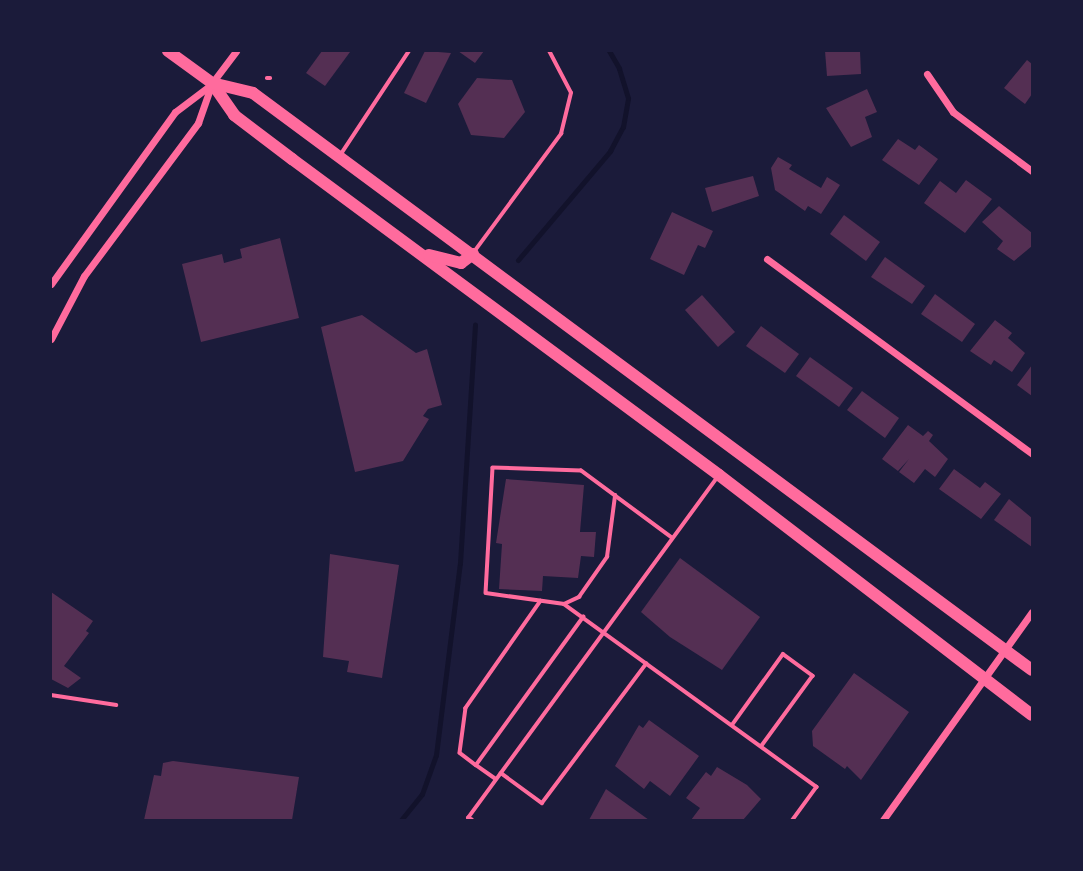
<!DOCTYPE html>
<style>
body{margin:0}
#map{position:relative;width:1083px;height:871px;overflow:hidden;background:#1b1b3a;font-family:"Public Sans",sans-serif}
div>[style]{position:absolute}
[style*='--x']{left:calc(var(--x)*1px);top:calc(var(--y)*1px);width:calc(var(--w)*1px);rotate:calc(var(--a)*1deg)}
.stream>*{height:5px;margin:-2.5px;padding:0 2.5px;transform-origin:2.5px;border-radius:2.5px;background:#12122b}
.building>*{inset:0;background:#542f53}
.path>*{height:3.5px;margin:-1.75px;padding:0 1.75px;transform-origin:1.75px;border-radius:1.75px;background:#ff6b9d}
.service>*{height:3.5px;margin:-1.75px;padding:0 1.75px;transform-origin:1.75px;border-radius:1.75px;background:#ff6b9d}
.minor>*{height:7px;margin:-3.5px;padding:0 3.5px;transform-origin:3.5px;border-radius:3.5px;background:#ff6b9d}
.primary>*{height:12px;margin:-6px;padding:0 6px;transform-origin:6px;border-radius:6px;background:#ff6b9d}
span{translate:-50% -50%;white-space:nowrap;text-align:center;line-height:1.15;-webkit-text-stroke:5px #1b1b3a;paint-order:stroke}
.frame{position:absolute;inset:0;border:52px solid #1b1b3a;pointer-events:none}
</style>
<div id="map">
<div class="stream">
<i style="--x:518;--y:260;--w:143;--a:-49.8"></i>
<i style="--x:610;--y:151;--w:27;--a:-62"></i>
<i style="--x:623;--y:127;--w:29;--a:-80"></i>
<i style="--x:628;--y:98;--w:31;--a:-107"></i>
<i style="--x:619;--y:68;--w:20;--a:-120"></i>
<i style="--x:401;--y:820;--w:33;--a:-51"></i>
<i style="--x:422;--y:794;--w:41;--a:-70.3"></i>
<i style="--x:436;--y:755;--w:193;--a:-82.9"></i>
<i style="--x:460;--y:563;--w:239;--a:-86.4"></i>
</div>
<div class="building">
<i style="clip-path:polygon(322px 51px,350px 52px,325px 86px,306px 73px)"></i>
<i style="clip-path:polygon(425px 51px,451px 53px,426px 103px,404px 93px)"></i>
<i style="clip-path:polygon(458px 51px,484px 51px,475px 63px)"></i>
<i style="clip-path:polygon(825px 51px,860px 51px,861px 74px,827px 76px)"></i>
<i style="clip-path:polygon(1027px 60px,1032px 64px,1032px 94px,1025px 104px,1004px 88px)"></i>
<i style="clip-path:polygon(477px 78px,512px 80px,525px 112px,504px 138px,471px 135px,458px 104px)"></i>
<i style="clip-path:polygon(867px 89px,877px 112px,865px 117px,872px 137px,851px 147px,826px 108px)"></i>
<i style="clip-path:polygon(898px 139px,915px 150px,919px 145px,938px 159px,919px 185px,882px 160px)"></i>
<i style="clip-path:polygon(778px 157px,792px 165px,789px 169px,821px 188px,827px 177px,840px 185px,821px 214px,808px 206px,805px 211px,775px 190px,771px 168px)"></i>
<i style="clip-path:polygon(753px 176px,759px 196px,712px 212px,705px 188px)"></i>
<i style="clip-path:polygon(966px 180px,992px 199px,965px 233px,924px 203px,940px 181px,956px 193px)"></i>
<i style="clip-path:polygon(999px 206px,1032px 233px,1032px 246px,1014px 261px,997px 249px,1003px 241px,982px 222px)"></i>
<i style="clip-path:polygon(672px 212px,713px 231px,705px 248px,698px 245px,684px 275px,650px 259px)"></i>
<i style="clip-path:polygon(844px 215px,880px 242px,866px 261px,830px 234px)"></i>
<i style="clip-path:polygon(280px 238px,299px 318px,201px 342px,182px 264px,222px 254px,224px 263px,242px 258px,240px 249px)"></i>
<i style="clip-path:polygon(885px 257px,925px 286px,912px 304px,871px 277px)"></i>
<i style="clip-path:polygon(935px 294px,975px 324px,962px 342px,921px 314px)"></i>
<i style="clip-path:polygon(702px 295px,735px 332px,718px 347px,685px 310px)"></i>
<i style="clip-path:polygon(362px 315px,416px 353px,427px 349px,442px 405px,428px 409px,423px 416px,429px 419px,403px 461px,355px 472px,321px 327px)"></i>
<i style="clip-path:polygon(995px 320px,1012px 333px,1008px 338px,1025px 353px,1012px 372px,994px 360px,991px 365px,970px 351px)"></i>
<i style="clip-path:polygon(761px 326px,799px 354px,785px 373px,746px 346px)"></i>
<i style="clip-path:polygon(810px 357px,853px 388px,839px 407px,796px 376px)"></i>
<i style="clip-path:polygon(1032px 365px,1032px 396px,1017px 385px)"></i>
<i style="clip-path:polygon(862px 391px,899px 418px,885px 438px,847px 410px)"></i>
<i style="clip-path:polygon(908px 425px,923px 436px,928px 431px,933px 435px,929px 441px,948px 459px,935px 477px,925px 469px,914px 483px,899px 472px,909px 459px,898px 471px,882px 459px)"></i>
<i style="clip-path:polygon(954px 469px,980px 488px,985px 482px,1001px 494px,981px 519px,939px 489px)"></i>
<i style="clip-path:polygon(506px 479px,584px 485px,580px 532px,596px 532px,594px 557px,581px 556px,578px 578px,543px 576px,542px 591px,499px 589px,502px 544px,496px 543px)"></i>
<i style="clip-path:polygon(1009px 499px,1032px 518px,1032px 547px,994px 520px)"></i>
<i style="clip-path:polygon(330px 554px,399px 565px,382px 678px,347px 672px,349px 661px,323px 657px)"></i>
<i style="clip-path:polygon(680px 558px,760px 617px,722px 670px,670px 637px,641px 612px)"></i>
<i style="clip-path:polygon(51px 592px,93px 621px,86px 631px,89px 633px,64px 666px,81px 678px,68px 688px,51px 679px)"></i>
<i style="clip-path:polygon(854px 673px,909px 712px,861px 780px,847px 766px,845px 769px,813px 746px,812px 731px)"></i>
<i style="clip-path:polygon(649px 720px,699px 756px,670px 796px,650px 781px,644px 789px,615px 766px,639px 725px,643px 728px)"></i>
<i style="clip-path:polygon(173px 761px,299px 777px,292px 820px,144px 820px,154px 775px,161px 776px,163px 763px)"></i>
<i style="clip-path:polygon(717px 767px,747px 785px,761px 799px,743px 820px,691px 820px,700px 808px,686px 798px,706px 772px,711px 776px)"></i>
<i style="clip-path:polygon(606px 789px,649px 820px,589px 820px)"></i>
</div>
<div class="path">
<i style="--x:267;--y:78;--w:3;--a:0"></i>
</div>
<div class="service">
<i style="--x:341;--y:154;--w:123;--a:-56.6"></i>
<i style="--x:474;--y:252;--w:147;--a:-53.6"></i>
<i style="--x:561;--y:134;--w:42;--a:-76.3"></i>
<i style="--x:571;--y:93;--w:47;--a:-117.6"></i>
<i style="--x:672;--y:538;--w:113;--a:-143.6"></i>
<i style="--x:581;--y:471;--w:88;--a:-178"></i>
<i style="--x:493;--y:468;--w:125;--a:93.2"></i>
<i style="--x:486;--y:593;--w:79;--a:8"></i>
<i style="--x:564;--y:604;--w:312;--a:35.9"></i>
<i style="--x:817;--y:787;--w:41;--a:126"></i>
<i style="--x:541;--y:601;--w:131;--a:125"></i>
<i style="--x:466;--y:708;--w:45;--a:97.6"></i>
<i style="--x:460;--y:753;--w:20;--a:37"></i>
<i style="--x:476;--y:765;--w:183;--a:-54.1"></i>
<i style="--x:564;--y:604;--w:17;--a:-25"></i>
<i style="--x:579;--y:597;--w:49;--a:-55"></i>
<i style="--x:607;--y:557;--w:62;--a:-82.5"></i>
<i style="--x:51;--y:695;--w:66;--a:8.7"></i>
<i style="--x:732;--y:725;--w:87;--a:-54.3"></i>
<i style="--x:783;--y:654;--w:37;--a:36"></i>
<i style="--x:813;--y:676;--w:87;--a:126.1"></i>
<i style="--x:476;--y:765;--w:24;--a:35"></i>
<i style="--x:501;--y:773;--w:51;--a:36.2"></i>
<i style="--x:542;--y:803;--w:174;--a:-53.2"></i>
<i style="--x:472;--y:820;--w:4;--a:-153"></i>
<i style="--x:468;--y:818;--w:423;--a:-53.8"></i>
</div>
<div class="minor">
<i style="--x:927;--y:74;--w:46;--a:55.6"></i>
<i style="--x:953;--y:112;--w:99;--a:36.8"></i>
<i style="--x:767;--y:259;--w:329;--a:36.3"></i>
<i style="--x:51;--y:284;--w:212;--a:-54.2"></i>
<i style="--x:175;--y:112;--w:46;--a:-37.1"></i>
<i style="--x:51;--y:339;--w:71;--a:-62.4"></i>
<i style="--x:84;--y:276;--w:191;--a:-53.3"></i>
<i style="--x:198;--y:123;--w:42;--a:-70.7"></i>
<i style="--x:212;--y:83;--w:40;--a:-53"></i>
<i style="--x:883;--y:820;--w:256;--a:-54.4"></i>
</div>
<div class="primary">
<i style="--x:168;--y:51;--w:54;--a:36"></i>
<i style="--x:212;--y:83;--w:39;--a:55"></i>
<i style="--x:234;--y:115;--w:73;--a:37.2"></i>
<i style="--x:292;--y:159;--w:531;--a:36.5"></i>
<i style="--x:719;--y:475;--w:394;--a:37.5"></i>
<i style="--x:212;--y:83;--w:42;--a:13.7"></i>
<i style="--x:253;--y:93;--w:969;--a:36.53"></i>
<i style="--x:429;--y:255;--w:33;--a:14"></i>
<i style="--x:461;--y:263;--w:15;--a:-37"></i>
</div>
<div class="frame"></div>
</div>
